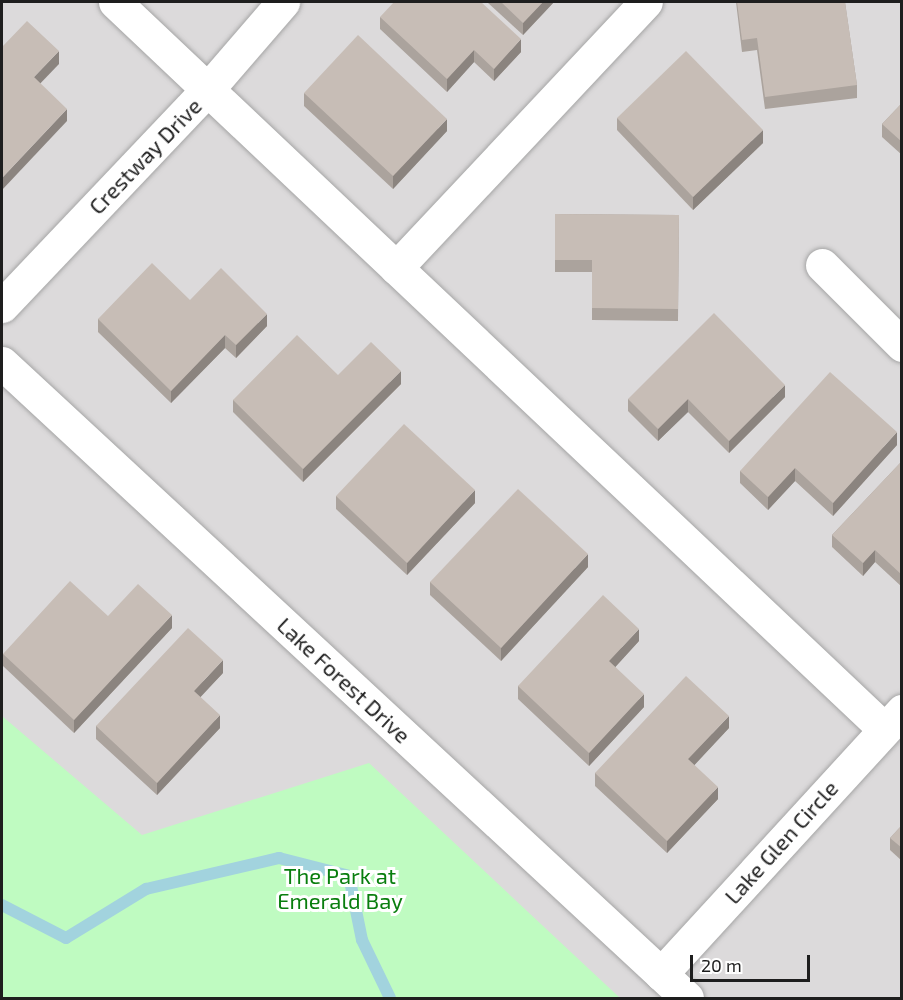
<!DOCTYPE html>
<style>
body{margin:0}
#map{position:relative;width:903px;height:1000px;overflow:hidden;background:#efebe3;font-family:"Exo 2",sans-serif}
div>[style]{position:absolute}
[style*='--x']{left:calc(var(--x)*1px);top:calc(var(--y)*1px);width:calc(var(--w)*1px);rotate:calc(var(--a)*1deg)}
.residential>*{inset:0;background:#dcdadb}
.park>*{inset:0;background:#bffbc1}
.stream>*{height:12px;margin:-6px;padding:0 6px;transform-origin:6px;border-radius:6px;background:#a2d3de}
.roads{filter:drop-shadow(0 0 2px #a5a5a5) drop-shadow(0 0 2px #a5a5a5)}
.minor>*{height:33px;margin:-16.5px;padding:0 16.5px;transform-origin:16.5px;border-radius:16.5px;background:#fff}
.wall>*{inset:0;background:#aba39d}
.shaded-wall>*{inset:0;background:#8b847f}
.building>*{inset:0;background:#c7bdb6}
span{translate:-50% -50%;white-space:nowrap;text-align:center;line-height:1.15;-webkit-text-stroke:6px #fff;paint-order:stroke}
.street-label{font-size:22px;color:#1e1e1e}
.park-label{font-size:22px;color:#097e0e}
.frame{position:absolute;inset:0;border:3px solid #1e1e1e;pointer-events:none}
.scale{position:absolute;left:690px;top:955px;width:120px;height:27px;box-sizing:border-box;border:3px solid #1e1e1e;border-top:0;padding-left:8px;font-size:18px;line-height:21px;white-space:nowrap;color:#1e1e1e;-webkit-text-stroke:4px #fff;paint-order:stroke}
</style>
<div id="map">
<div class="residential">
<i style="clip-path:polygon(2px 2px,901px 2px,901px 998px,2px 998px)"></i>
</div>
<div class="park">
<i style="clip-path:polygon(2px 716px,142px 835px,369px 763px,620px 998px,2px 998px)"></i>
</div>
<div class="stream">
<i style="--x:2;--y:905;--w:72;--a:27.3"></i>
<i style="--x:66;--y:938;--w:94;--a:-31.5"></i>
<i style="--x:146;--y:889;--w:137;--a:-13.1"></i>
<i style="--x:279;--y:858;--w:72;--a:14.4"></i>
<i style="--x:349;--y:876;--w:65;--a:78.5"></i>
<i style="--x:362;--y:940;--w:64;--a:64.2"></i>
</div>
<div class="roads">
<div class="minor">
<i style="--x:115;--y:2;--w:1058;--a:43.39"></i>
<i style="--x:822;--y:265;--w:113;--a:45"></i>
<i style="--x:396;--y:268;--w:365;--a:-46.8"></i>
<i style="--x:2;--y:306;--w:299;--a:-46.5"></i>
<i style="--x:208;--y:89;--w:115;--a:-49.2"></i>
<i style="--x:2;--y:363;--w:934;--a:42.83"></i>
<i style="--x:661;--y:974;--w:357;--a:-47.5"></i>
</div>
</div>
<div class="wall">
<i style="clip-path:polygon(487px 2px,554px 2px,523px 35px)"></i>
<i style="clip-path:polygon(736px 2px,845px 2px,857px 85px,857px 98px,765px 109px,757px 50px,742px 52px)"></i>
<i style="clip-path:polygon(380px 17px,521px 52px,494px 81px,474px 62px,447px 92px,380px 29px)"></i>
<i style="clip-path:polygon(304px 93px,447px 131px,393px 189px,304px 106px)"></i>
<i style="clip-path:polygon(902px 103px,902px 155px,882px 137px,882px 124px)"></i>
<i style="clip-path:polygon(617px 118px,763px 143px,693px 210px,617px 130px)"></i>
<i style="clip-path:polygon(555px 214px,679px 215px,678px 321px,592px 320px,592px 272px,555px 272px)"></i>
<i style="clip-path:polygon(190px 300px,267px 326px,236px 358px,225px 348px,171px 403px,98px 332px,98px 319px)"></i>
<i style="clip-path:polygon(338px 375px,401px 384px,303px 482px,233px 412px,233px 400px)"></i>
<i style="clip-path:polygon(785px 397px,729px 453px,688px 412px,658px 441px,628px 411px,628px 399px)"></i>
<i style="clip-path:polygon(897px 445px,833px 516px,795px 481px,768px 510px,740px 483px,740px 471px)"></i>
<i style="clip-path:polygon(902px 461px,902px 587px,875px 562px,863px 576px,832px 547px,832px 535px)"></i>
<i style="clip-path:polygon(336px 496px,475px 503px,407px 575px,336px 509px)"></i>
<i style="clip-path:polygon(588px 567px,501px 661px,430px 595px,430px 582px)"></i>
<i style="clip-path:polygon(172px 628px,74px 733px,3px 666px,3px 654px)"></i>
<i style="clip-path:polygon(639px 641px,615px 667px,644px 707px,589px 766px,518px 699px,518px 686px)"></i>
<i style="clip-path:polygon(223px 673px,200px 697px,220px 728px,157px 795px,96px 739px,96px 726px)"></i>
<i style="clip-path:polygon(729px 728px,694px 765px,718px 799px,667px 853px,595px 786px,595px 773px)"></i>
<i style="clip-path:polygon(902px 825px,902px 861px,890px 850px,890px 838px)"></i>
</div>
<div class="shaded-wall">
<i style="clip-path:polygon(543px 2px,554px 2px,523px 35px,523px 23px)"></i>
<i style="clip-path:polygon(521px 39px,521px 52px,494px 81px,494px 69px)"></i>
<i style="clip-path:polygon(474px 50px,474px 62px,447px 92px,447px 79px)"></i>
<i style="clip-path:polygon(59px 51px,59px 64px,34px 90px,34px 77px)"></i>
<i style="clip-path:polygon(67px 109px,67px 121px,2px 190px,2px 178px)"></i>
<i style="clip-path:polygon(447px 119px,447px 131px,393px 189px,393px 176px)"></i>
<i style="clip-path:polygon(763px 130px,763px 143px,693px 210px,693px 197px)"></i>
<i style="clip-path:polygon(267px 314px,267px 326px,236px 358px,236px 345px)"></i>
<i style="clip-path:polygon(225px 335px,225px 348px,171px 403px,171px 391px)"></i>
<i style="clip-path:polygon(401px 371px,401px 384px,303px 482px,303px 469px)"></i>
<i style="clip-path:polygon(785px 385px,785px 397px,729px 453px,729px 441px)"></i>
<i style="clip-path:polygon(688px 399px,688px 412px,658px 441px,658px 429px)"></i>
<i style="clip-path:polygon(897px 432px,897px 445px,833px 516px,833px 503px)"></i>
<i style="clip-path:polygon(795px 468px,795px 481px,768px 510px,768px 497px)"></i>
<i style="clip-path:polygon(475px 490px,475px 503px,407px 575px,407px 563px)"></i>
<i style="clip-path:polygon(875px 550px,875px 562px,863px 576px,863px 563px)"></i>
<i style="clip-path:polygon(588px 554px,588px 567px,501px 661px,501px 648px)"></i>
<i style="clip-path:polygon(172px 615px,172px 628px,74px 733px,74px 720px)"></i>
<i style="clip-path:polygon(639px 629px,639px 641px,609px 674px,609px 661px)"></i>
<i style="clip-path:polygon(223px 660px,223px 673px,194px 704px,194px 691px)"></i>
<i style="clip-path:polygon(644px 694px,644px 707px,589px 766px,589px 753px)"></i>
<i style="clip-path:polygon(220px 715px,220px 728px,157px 795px,157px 783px)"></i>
<i style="clip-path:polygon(729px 716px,729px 728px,688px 772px,688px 759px)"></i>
<i style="clip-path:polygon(718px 787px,718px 799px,667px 853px,667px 841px)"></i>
</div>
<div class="building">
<i style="clip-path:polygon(394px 2px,481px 2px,521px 39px,494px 69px,474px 50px,447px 79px,380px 17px)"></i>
<i style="clip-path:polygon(501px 2px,543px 2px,523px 23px)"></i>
<i style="clip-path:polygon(737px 2px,845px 2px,857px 85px,765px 97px,757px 38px,742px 40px)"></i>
<i style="clip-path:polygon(27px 21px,59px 51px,34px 77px,67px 109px,2px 178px,2px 47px)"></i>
<i style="clip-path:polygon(358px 35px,447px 119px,393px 176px,304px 93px)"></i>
<i style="clip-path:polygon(686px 51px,763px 130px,693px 197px,617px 118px)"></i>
<i style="clip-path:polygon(902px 103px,902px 142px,882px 124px)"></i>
<i style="clip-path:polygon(555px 214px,679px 215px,678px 309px,592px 308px,592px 260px,555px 260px)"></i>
<i style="clip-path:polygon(152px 263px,190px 300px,221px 268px,267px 314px,236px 345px,225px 335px,171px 391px,98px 319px)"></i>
<i style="clip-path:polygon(714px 313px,785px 385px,729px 441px,688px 399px,658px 429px,628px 399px)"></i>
<i style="clip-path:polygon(297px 335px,338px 375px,371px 342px,401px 371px,303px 469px,233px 400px)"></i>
<i style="clip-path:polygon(830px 372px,897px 432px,833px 503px,795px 468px,768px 497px,740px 471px)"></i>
<i style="clip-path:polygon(404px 424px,475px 490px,407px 563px,336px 496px)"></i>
<i style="clip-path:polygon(902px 461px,902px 575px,875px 550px,863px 563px,832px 535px)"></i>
<i style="clip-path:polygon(518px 489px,588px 554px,501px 648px,430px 582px)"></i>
<i style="clip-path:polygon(70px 581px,108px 616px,138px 584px,172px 615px,74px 720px,3px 654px)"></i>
<i style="clip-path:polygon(603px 595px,639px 629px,609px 661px,644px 694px,589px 753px,518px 686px)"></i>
<i style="clip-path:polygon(188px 628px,223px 660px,194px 691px,220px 715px,157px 783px,96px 726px)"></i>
<i style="clip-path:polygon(686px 676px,729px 716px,688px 759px,718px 787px,667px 841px,595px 773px)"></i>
<i style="clip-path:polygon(902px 825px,902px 848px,890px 838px)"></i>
</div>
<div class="street-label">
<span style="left:145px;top:156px;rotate:-46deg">Crestway Drive</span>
<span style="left:344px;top:680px;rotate:43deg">Lake Forest Drive</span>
<span style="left:781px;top:842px;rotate:-48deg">Lake Glen Circle</span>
</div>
<div class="park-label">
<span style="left:340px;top:888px">The Park at<br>Emerald Bay</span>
</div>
<div class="frame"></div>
<div class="scale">20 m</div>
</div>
